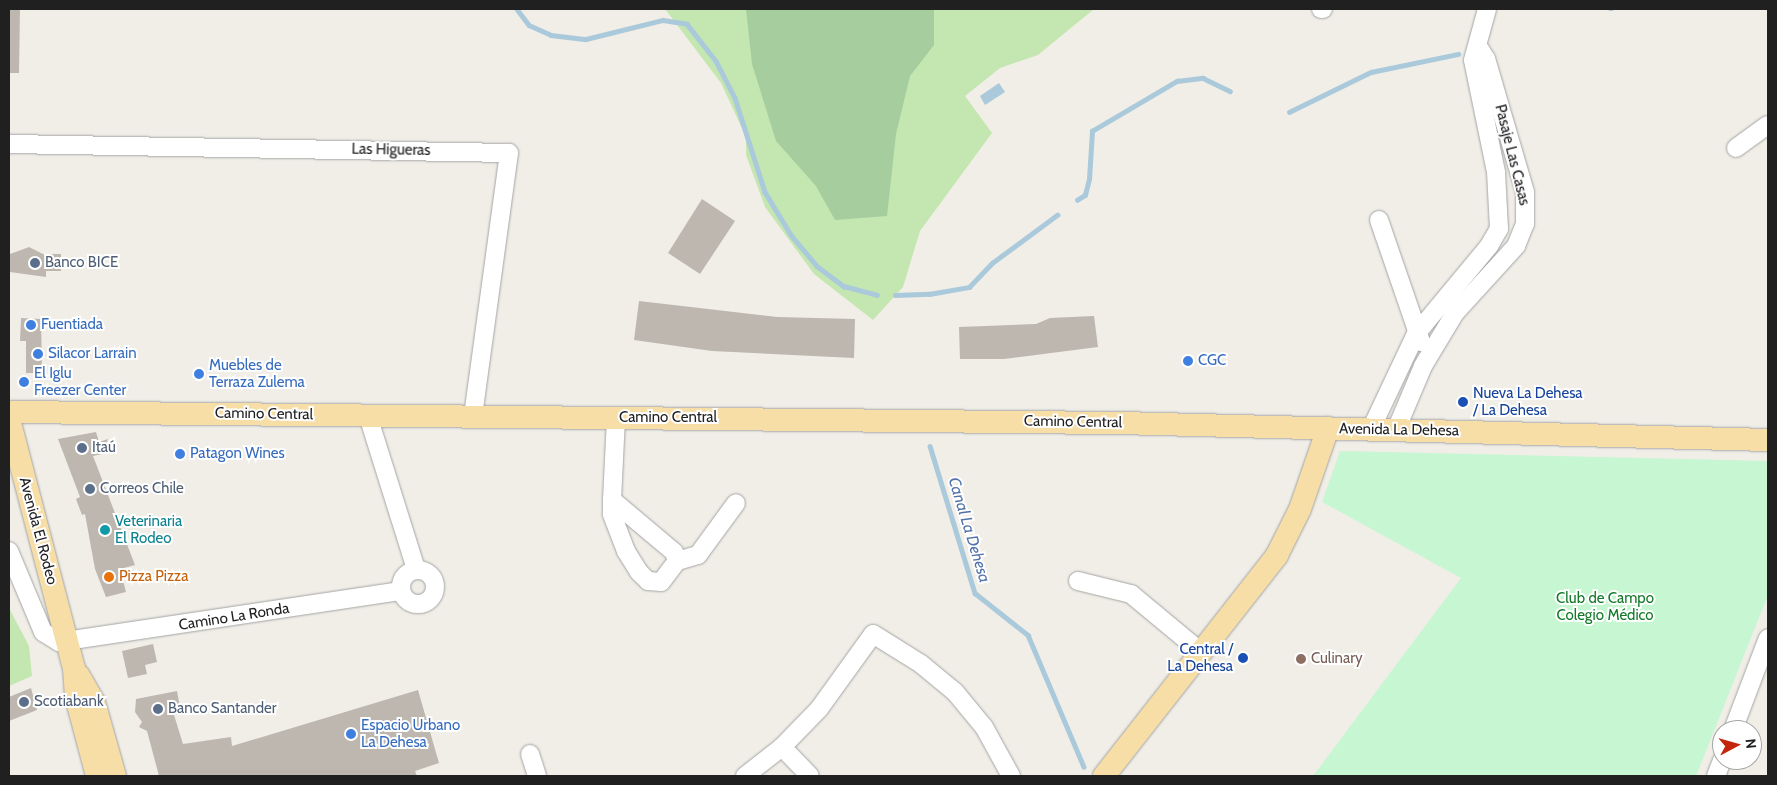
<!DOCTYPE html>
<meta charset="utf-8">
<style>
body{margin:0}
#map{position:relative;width:1777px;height:785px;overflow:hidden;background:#f0eee7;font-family:Cabin,sans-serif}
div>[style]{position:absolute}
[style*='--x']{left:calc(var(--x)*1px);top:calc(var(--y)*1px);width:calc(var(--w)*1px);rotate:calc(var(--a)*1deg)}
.grass>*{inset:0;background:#c4e6b0}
.forest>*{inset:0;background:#a6cd9e}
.park>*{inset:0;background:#c7f6d2}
.water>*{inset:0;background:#aac9db}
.stream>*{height:4.5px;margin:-2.25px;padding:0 2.25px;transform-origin:2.25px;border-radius:2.25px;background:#aac9db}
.building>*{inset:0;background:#bdb7b0}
.roads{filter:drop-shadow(0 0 1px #a4a4a4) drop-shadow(0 0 1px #a4a4a4)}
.minor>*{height:18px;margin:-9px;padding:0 9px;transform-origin:9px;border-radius:9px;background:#fff}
.minor>.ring{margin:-9px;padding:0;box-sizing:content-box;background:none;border:18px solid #fff;border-radius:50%}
.major>*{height:22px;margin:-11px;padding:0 11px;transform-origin:11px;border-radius:11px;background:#f6dea6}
.dots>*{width:14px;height:14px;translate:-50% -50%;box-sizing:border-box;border:2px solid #fff;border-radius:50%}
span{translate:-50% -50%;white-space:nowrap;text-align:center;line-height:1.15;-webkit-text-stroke:4px #fff;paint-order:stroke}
.street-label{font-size:15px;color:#202020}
.service-label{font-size:15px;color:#4e5e75}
.left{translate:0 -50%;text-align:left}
.shop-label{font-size:15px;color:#366cbe}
.transit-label{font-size:15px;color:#164399}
.right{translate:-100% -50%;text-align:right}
.culture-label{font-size:15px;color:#0d838f}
.food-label{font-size:15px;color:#c56008}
.park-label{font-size:15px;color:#137929}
.education-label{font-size:15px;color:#785e54}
.water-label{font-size:16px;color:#5272aa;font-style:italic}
.frame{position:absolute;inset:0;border:10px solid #202020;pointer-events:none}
.north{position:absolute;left:1712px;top:720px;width:50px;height:50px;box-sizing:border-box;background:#fff;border:1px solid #a6a6a6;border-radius:50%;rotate:84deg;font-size:14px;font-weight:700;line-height:20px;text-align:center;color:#202020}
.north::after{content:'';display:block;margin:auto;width:18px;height:22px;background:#c3250d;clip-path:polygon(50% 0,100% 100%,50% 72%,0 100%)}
</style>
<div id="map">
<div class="grass">
<i style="clip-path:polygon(665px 9px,1094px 9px,1038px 55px,1000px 68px,965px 96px,992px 133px,920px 231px,903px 287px,873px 320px,814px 274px,765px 207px,746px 155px,746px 137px,721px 83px)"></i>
<i style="clip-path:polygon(9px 608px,29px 646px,32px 676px,9px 686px)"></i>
</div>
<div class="forest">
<i style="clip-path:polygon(746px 9px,934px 9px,934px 45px,910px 76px,896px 134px,887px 216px,835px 220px,816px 186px,776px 141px,752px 64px)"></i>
</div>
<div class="park">
<i style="clip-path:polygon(1340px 451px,1768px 461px,1768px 595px,1696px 776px,1313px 776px,1461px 578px,1322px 502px)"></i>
</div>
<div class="water">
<i style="clip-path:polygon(999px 83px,1005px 92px,985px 105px,980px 96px)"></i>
</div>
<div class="stream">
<i style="--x:517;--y:9;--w:20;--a:53"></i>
<i style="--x:529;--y:25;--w:24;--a:24"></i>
<i style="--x:551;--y:35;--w:35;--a:7"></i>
<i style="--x:586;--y:39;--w:79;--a:-13.9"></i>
<i style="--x:663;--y:20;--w:24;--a:9"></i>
<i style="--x:687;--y:24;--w:47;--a:51.9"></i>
<i style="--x:716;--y:61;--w:42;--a:62.8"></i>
<i style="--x:735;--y:98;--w:99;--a:72.3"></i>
<i style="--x:765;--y:192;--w:50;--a:58.8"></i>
<i style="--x:791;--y:235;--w:40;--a:50"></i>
<i style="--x:817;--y:266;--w:34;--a:37"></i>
<i style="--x:844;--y:286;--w:34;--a:15"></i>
<i style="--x:1610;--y:9;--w:2;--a:0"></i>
<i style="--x:1289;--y:112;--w:91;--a:-26"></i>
<i style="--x:1371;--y:72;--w:89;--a:-11.7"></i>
<i style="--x:1077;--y:200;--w:9;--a:-32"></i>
<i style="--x:1085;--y:195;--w:16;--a:-76"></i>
<i style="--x:1089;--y:179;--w:48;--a:-86.4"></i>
<i style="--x:1092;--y:131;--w:99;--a:-30.5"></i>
<i style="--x:1177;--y:81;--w:26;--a:-7"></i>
<i style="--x:1203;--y:78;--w:30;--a:26"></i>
<i style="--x:895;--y:295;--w:34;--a:-2"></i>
<i style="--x:929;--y:294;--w:41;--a:-9.9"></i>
<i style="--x:969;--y:287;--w:33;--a:-46"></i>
<i style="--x:992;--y:263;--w:81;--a:-36.4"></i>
<i style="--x:930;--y:446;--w:154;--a:73"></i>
<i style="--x:975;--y:593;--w:68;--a:38.4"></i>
<i style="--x:1028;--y:635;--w:143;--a:67"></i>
</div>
<div class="building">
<i style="clip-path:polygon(9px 9px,20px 9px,19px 73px,9px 73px)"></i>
<i style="clip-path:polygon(702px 199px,735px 221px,700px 274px,668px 253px)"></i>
<i style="clip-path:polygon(29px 247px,43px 254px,61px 254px,61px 271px,46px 271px,46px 277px,10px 272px,10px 254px)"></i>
<i style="clip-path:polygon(639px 301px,777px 317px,855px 319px,854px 358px,712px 351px,634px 340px)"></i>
<i style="clip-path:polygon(1094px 316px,1098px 347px,1004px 359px,960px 359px,959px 327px,1036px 324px,1050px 318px)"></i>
<i style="clip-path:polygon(21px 318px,41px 319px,42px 373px,26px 373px,26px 341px,20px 341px)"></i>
<i style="clip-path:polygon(96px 432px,99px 442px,108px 439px,102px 454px,93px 456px,135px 565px,120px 569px,126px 592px,106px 597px,95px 569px,85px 514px,82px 515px,76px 499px,80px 497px,58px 439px)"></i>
<i style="clip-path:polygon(153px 644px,157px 662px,145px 665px,147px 674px,128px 678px,122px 651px)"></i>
<i style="clip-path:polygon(31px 688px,37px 710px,9px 721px,9px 697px)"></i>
<i style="clip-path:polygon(418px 690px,439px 763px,415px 771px,417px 776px,159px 776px,147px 731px,139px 727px,142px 722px,135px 712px,136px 699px,177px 691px,181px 713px,174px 715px,183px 744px,231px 737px,232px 746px)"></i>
</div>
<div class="roads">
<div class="minor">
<i style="--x:1321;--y:9;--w:2;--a:0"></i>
<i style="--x:9;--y:144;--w:500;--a:1.03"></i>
<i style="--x:509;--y:153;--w:265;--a:97.8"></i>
<i style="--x:1736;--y:148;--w:39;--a:-36"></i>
<i style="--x:1379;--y:220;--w:129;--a:71"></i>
<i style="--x:368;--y:416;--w:160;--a:72.6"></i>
<i style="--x:1371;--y:429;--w:105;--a:-64.7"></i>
<i style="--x:1416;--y:334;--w:114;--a:-50.3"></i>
<i style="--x:1489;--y:246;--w:20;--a:-60"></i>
<i style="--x:1499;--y:229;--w:57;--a:-93"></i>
<i style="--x:1496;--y:172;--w:114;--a:-101.6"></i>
<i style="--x:1473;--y:60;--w:53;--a:-74.6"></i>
<i style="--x:1396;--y:430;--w:69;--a:-67.1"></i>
<i style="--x:1423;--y:366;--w:62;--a:-58.9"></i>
<i style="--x:1455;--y:313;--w:91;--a:-47.7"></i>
<i style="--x:1516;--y:246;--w:24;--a:-68"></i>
<i style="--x:1525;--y:224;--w:32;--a:-90"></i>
<i style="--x:1525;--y:192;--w:139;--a:-106.3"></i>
<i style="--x:1486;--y:59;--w:15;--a:-122"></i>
<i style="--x:612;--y:500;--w:81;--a:40"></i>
<i style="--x:674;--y:552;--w:9;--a:72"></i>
<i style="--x:677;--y:561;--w:26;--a:127"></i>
<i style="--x:661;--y:582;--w:13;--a:-176"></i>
<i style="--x:648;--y:581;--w:13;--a:-135"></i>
<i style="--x:639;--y:572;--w:25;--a:-122"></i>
<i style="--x:626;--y:551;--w:40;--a:-111"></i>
<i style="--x:612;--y:514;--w:14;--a:-90"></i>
<i style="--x:612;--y:500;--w:82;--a:-87.2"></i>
<i style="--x:9;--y:551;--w:88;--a:67.2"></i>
<i style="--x:43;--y:632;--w:19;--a:32"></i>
<i style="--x:59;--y:642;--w:346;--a:-8.5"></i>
<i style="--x:677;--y:561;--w:22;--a:-16"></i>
<i style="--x:698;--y:555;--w:64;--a:-53.8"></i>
<i class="ring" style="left:401px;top:570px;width:16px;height:16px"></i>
<i style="--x:1078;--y:581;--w:55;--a:13.8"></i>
<i style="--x:1131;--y:594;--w:92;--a:39.7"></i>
<i style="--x:1733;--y:730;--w:98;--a:-69.2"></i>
<i style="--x:782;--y:747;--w:40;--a:46"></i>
<i style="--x:530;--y:754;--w:23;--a:72"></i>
<i style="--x:745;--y:776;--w:47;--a:-38.1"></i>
<i style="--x:782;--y:747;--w:53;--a:-45.8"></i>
<i style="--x:819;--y:709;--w:92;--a:-54.2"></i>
<i style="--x:873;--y:634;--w:57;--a:32"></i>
<i style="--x:921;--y:664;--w:44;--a:39.5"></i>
<i style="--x:955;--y:692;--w:45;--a:50.4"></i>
<i style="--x:984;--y:727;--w:56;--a:61.1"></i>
<i style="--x:1716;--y:776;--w:17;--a:-69"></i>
</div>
<div class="major">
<i style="--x:9;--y:412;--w:1111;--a:0.57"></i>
<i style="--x:1120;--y:423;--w:648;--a:1.5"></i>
<i style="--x:9;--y:419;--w:257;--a:75.4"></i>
<i style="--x:74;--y:668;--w:29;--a:86"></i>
<i style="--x:76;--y:697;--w:82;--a:75.1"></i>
<i style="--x:79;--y:676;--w:30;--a:60"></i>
<i style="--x:94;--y:702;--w:77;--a:74.2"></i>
<i style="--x:1104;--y:776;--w:281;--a:-51.9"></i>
<i style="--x:1277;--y:555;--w:51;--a:-63.4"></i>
<i style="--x:1300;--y:509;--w:86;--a:-70.9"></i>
</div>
</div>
<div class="dots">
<i style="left:35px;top:263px;background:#5c6f8a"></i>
<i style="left:31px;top:325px;background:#3f7fe0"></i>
<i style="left:38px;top:354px;background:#3f7fe0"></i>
<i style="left:1188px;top:361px;background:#3f7fe0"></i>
<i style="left:199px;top:374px;background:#3f7fe0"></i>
<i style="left:24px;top:382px;background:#3f7fe0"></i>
<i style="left:1463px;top:402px;background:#1a4fb4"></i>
<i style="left:82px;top:448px;background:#5c6f8a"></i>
<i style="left:180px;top:454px;background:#3f7fe0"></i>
<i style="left:90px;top:489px;background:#5c6f8a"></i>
<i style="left:105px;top:530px;background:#0f9aa8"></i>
<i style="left:109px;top:577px;background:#e8710a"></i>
<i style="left:1243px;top:658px;background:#1a4fb4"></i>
<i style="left:1301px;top:659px;background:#8d6e63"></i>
<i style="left:24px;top:702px;background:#5c6f8a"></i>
<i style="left:158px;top:709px;background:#5c6f8a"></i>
<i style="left:351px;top:734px;background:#3f7fe0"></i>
</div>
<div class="street-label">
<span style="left:391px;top:150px;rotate:1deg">Las Higueras</span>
<span style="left:1512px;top:155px;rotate:76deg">Pasaje Las Casas</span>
<span style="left:264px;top:414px;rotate:1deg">Camino Central</span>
<span style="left:668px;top:418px">Camino Central</span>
<span style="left:1073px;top:422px;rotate:1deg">Camino Central</span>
<span style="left:1399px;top:430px;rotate:1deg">Avenida La Dehesa</span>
<span style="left:38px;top:531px;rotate:75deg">Avenida El Rodeo</span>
<span style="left:234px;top:617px;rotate:-9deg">Camino La Ronda</span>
</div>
<div class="service-label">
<span class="left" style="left:45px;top:263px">Banco BICE</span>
<span class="left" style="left:92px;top:448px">Itaú</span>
<span class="left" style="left:100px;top:489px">Correos Chile</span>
<span class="left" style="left:34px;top:702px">Scotiabank</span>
<span class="left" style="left:168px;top:709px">Banco Santander</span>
</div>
<div class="shop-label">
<span class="left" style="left:41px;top:325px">Fuentiada</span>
<span class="left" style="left:48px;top:354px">Silacor Larrain</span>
<span class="left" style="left:1198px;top:361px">CGC</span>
<span class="left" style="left:209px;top:374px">Muebles de<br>Terraza Zulema</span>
<span class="left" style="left:34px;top:382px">El Iglu<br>Freezer Center</span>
<span class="left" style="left:190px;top:454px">Patagon Wines</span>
<span class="left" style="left:361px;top:734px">Espacio Urbano<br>La Dehesa</span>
</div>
<div class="transit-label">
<span class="left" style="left:1473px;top:402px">Nueva La Dehesa<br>/ La Dehesa</span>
<span class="right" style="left:1233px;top:658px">Central /<br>La Dehesa</span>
</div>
<div class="culture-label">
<span class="left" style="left:115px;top:530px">Veterinaria<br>El Rodeo</span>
</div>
<div class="food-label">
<span class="left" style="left:119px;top:577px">Pizza Pizza</span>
</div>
<div class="park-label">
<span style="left:1605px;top:607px">Club de Campo<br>Colegio Médico</span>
</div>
<div class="education-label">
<span class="left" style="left:1311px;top:659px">Culinary</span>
</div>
<div class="water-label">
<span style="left:969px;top:530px;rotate:73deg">Canal La Dehesa</span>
</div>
<div class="frame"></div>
<div class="north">N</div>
</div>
